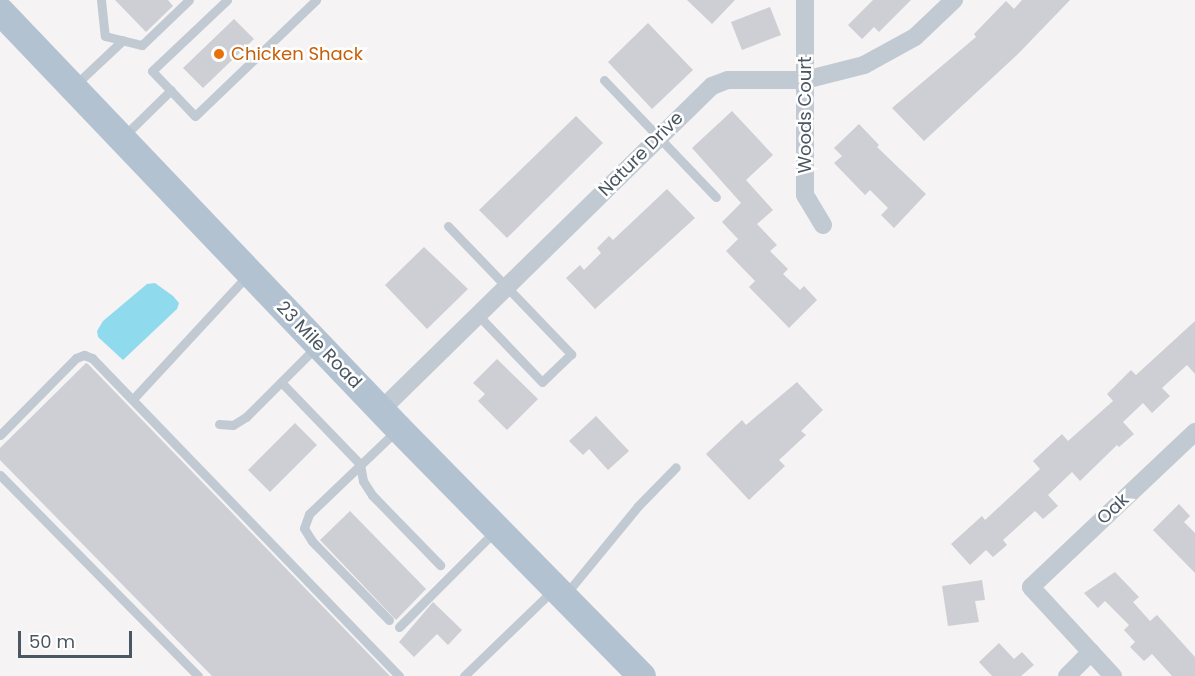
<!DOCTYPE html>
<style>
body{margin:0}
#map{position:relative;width:1195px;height:676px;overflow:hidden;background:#f5f3f3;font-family:Poppins,sans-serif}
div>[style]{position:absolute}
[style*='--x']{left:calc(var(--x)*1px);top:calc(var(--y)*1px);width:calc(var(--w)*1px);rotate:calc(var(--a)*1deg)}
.water>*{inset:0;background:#90daee}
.building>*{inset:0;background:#cdcfd5}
.service>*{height:9px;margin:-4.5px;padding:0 4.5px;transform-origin:4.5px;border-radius:4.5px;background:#c1cad2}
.minor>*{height:18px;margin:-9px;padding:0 9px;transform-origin:9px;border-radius:9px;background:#c1cad2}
.primary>*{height:28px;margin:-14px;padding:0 14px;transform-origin:14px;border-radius:14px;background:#b3c2d1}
.dots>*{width:16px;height:16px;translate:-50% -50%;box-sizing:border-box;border:3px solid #fff;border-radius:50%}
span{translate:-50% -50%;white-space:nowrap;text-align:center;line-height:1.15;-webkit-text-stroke:5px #fff;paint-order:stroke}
.food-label{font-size:18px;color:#c56008}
.left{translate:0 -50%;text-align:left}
.street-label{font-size:18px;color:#4a5661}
.scale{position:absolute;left:18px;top:631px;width:114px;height:27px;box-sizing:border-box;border:3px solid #4a5661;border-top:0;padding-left:8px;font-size:18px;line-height:21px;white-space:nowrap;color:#4a5661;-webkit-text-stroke:4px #fff;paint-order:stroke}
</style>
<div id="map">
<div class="water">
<i style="clip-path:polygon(155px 283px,173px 296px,179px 303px,177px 309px,123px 360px,98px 337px,97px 331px,103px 321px,147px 284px)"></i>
</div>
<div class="building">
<i style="clip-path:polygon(115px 0,168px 0,173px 6px,146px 32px)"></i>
<i style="clip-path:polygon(687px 0,735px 0,712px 24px)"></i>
<i style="clip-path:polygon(873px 0,911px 0,879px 32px,874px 27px,862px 39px,848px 25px)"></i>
<i style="clip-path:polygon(1022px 0,1070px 0,1018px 54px,924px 141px,892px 108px,976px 37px,974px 34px,1006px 1px,1014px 9px)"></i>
<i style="clip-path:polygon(770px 7px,781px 35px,742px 50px,731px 22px)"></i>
<i style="clip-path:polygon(234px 19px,254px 39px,203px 88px,183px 68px)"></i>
<i style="clip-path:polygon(648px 23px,693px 70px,652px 109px,608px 62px)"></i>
<i style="clip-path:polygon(732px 111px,773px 155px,746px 180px,773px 210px,757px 224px,777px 245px,770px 251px,788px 269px,783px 274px,800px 290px,804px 286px,817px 300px,789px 328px,749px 287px,755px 281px,726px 251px,738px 239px,722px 222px,741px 203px,692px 148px)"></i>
<i style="clip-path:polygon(576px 116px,603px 143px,507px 238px,479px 210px)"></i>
<i style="clip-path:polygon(859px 124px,879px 145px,877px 147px,926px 194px,894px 228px,881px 215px,888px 208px,870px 190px,865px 195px,834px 163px,842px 156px,834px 148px)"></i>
<i style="clip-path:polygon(667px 189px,695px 218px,595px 309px,566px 278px,580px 265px,584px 270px,601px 253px,597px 248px,609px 236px,613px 240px)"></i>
<i style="clip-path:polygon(424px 247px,468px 289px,427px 329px,385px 285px)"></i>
<i style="clip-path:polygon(1195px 321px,1195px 374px,1187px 365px,1162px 388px,1170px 396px,1152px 413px,1143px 403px,1123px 422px,1134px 434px,1119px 447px,1117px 445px,1080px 481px,1072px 472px,1048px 495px,1058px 506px,1043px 519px,1035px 511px,1003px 540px,1007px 545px,993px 557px,986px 550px,970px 565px,951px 544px,982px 516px,985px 520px,1040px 469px,1033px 461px,1062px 434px,1068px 441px,1113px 401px,1107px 394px,1131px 370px,1136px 375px)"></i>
<i style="clip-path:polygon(497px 359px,538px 399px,507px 430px,478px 401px,485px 394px,473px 383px)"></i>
<i style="clip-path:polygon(86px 363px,88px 364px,390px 676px,212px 676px,0 460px,0 448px)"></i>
<i style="clip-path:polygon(797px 382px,823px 410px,801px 431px,806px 435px,779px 460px,785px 466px,749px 500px,706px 454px,742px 420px,746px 425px)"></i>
<i style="clip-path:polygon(596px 416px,629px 451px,608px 470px,589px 449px,583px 455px,569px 441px)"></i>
<i style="clip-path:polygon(295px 423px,317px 445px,270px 492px,248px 470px)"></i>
<i style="clip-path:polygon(1179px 504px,1190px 516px,1184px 522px,1195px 533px,1195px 573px,1153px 530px)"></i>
<i style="clip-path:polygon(350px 511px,426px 589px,396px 620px,320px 540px)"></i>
<i style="clip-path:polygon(1115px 572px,1139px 597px,1133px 602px,1150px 621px,1157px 615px,1195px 657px,1195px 676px,1172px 676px,1152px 654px,1144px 661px,1130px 647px,1135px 642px,1124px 630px,1129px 625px,1105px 601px,1098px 608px,1084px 593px)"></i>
<i style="clip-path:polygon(982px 580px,985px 600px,975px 601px,979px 622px,948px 626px,942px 586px)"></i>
<i style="clip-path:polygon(433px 602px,462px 630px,448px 645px,437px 634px,414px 657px,399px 642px)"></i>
<i style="clip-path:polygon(999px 643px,1014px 659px,1022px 652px,1034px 665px,1021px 676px,992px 676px,979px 662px)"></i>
</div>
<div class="service">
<i style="--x:101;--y:0;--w:36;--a:84"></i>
<i style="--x:105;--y:36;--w:38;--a:14"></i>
<i style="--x:142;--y:45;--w:65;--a:-43.8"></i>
<i style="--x:227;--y:0;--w:103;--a:136.6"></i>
<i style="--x:152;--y:71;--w:62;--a:46.3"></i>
<i style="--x:195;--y:116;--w:168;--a:-43.8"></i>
<i style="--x:604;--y:80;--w:162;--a:46.3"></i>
<i style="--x:74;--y:86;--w:67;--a:-43.2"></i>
<i style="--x:123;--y:137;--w:67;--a:-44.4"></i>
<i style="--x:448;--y:226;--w:178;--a:46.1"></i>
<i style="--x:571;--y:354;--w:40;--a:136"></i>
<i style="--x:542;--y:382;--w:94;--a:-133.7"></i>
<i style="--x:281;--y:382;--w:114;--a:46.1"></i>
<i style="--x:360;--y:464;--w:17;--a:80"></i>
<i style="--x:363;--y:481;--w:17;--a:57"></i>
<i style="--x:372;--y:495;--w:98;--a:45.8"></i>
<i style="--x:133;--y:399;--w:169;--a:-47.2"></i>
<i style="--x:219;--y:424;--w:14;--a:4"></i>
<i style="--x:233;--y:425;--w:15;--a:-32"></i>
<i style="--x:246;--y:417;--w:100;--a:-45"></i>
<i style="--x:0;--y:435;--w:108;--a:-45.4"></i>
<i style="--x:76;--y:358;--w:9;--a:-21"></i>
<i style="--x:84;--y:355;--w:9;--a:21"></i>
<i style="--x:92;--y:358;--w:442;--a:46"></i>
<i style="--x:0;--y:475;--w:282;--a:45.4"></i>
<i style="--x:565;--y:595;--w:115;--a:-50.6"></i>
<i style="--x:638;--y:506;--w:54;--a:-45.7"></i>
<i style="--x:389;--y:620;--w:110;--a:-134.3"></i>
<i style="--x:312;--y:541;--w:15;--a:-122"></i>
<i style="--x:304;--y:528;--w:15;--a:-70"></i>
<i style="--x:309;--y:514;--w:122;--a:-43.7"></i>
<i style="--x:399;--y:627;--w:136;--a:-45"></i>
<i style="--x:464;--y:676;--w:124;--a:-44"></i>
</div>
<div class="minor">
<i style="--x:805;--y:0;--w:195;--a:90"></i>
<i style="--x:805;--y:195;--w:35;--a:59"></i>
<i style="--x:381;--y:410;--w:463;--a:-44.4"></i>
<i style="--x:712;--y:86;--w:17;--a:-21"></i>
<i style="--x:728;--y:80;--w:77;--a:0"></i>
<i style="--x:805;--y:80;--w:61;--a:-14.3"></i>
<i style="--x:864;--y:65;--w:58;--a:-28.8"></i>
<i style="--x:915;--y:37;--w:54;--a:-43.5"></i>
<i style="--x:1067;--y:676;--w:34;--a:-45"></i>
<i style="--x:1113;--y:676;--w:121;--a:-132.7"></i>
<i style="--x:1031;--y:587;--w:226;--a:-43.4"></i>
</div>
<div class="primary">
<i style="--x:0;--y:11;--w:576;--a:46.34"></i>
<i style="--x:398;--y:428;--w:348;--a:45.5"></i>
</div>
<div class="dots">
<i style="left:219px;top:54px;background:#e8710a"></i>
</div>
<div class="food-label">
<span class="left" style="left:231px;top:54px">Chicken Shack</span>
</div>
<div class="street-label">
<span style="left:805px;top:115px;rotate:-90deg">Woods Court</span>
<span style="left:641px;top:154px;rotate:-45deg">Nature Drive</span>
<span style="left:319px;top:345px;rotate:46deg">23 Mile Road</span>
<span style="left:1113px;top:509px;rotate:-43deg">Oak</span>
</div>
<div class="scale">50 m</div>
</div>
